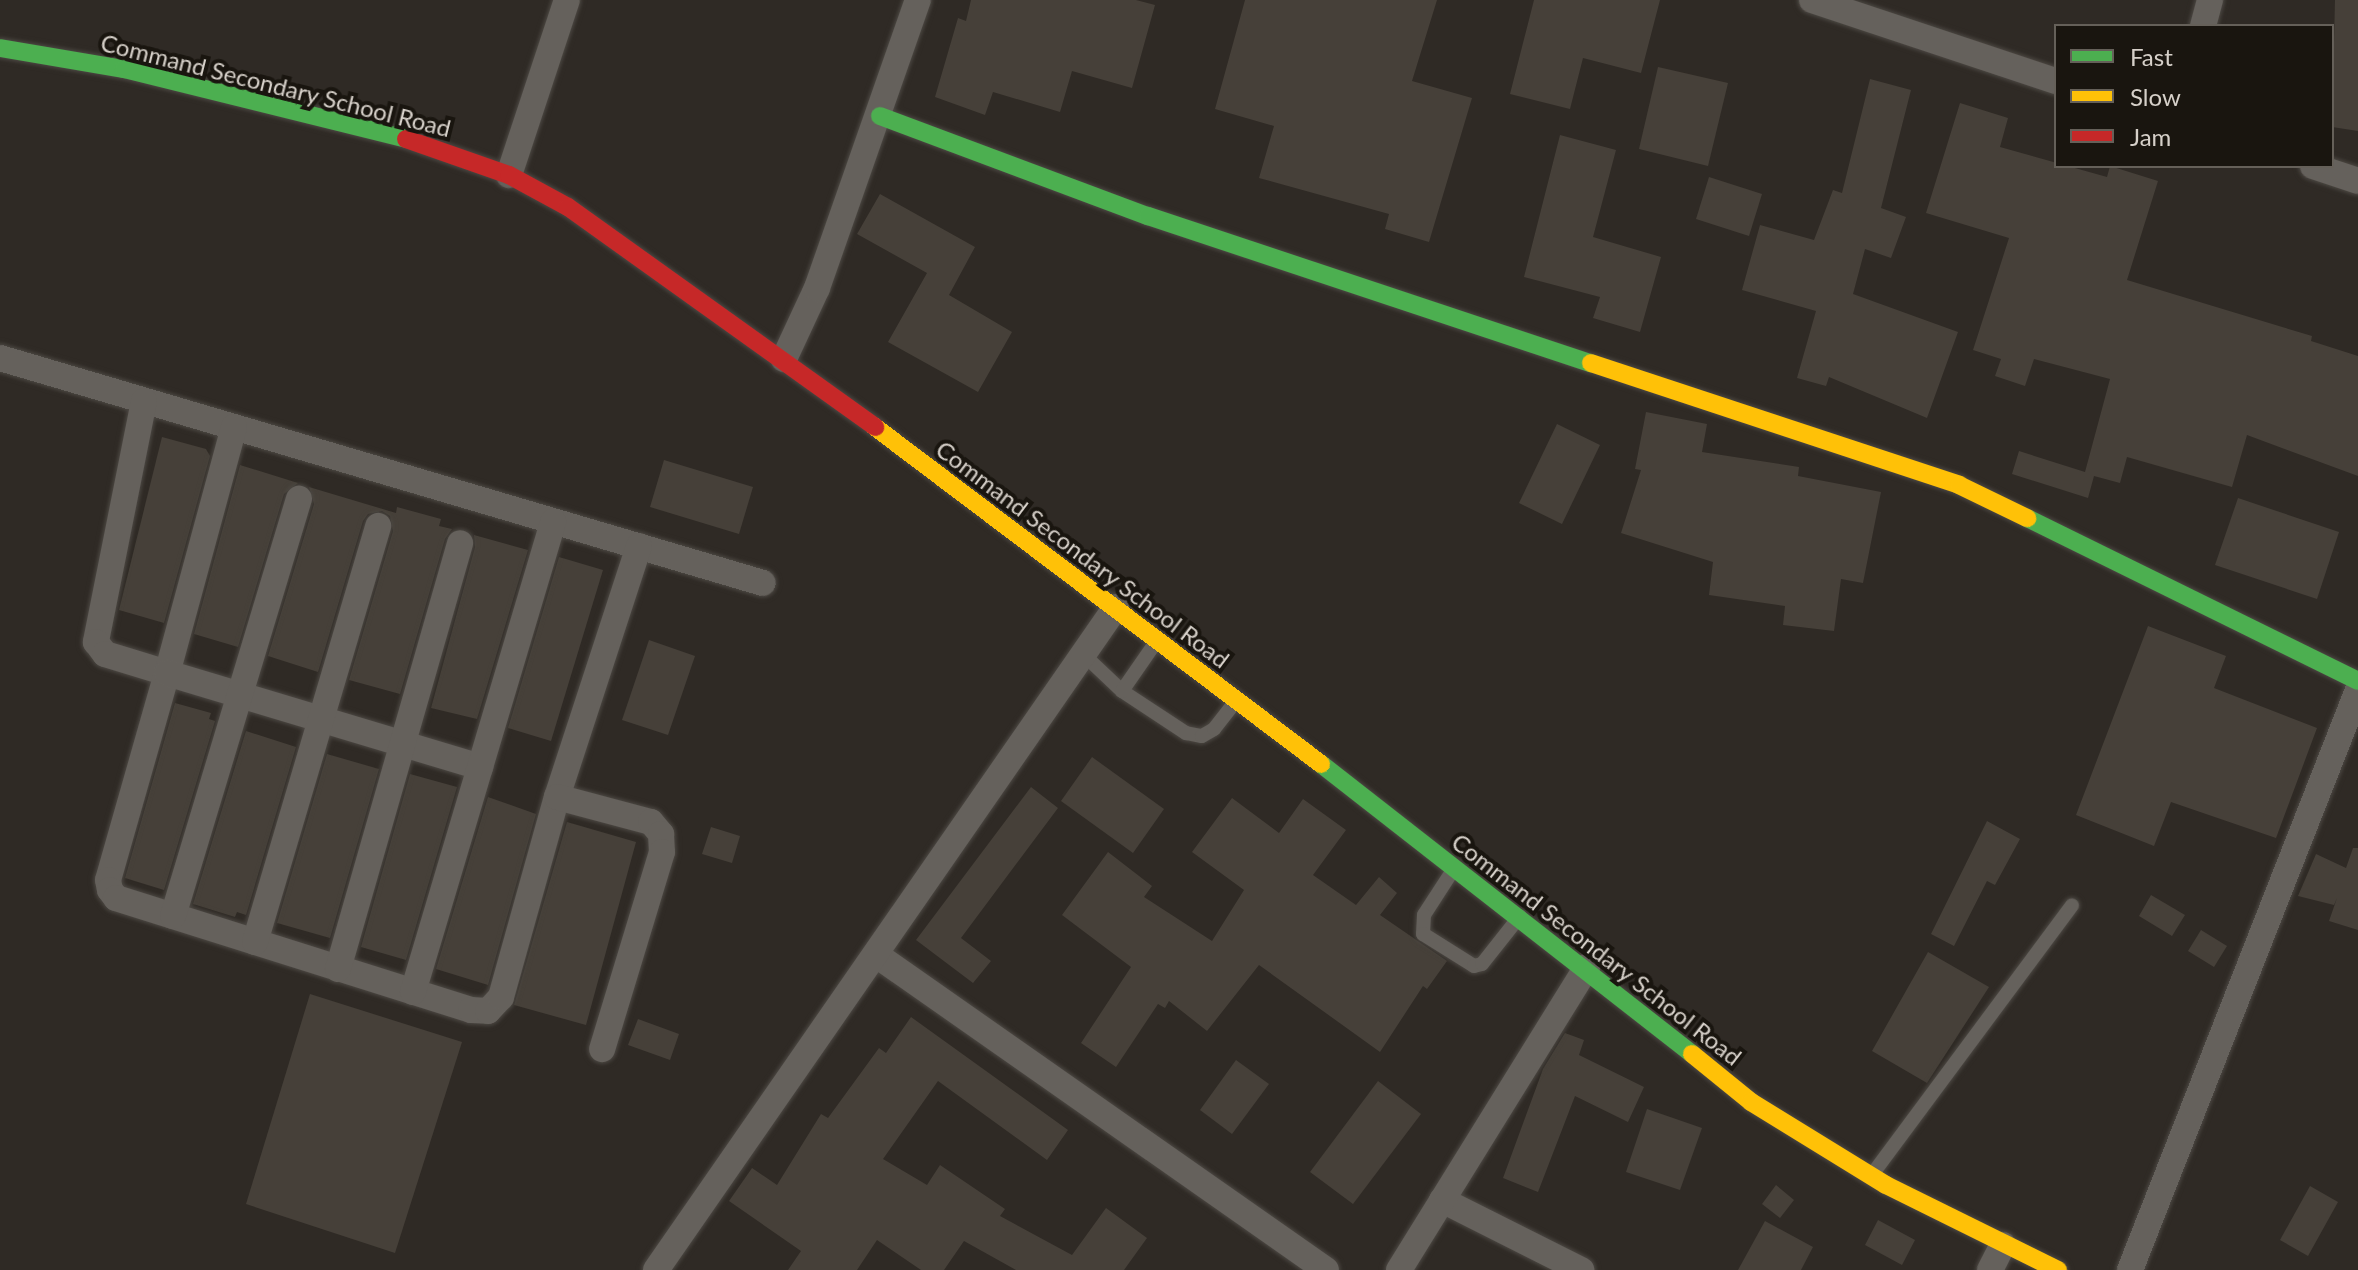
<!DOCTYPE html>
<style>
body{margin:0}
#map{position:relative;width:2358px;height:1270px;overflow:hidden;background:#2f2a25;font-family:Lato,sans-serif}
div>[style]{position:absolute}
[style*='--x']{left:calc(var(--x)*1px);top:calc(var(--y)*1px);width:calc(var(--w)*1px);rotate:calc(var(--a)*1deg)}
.building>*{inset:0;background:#464039}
.roads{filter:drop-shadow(0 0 2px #4c4843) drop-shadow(0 0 2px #4c4843)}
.lane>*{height:14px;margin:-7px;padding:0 7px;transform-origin:7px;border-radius:7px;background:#65615c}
.street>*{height:26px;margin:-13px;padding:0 13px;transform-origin:13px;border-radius:13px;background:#65615c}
.fast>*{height:18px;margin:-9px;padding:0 9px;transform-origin:9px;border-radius:9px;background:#4caf50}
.slow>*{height:18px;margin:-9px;padding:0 9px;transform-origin:9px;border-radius:9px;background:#ffc107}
.jam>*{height:18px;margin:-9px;padding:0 9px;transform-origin:9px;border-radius:9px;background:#c62828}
span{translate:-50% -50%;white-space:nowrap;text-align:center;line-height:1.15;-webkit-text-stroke:8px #19150f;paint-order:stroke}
.street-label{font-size:24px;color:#d6d0c9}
.legend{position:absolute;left:2054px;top:24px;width:280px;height:144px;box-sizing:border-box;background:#19150f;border:2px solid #656059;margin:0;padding:10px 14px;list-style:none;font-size:24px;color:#d6d0c9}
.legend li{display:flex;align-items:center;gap:16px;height:40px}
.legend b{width:40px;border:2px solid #656059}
</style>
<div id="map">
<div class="building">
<i style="clip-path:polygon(971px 0,1136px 0,1155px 5px,1132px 88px,1072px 71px,1060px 112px,993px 92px,985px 115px,935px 97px,958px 18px,966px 21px)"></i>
<i style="clip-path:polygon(1245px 0,1437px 0,1412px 81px,1472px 98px,1429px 242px,1385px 229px,1389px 214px,1259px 178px,1274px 126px,1215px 109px)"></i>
<i style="clip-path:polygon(1534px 0,1660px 0,1641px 73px,1583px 58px,1570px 109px,1510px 94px)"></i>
<i style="clip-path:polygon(2335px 0,2358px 0,2358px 131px,2332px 127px)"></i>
<i style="clip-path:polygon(1658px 67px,1728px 83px,1708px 166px,1639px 149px)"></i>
<i style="clip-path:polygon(1870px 79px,1911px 90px,1881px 208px,1906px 217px,1891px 258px,1865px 249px,1853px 294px,1958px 332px,1927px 418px,1829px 377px,1826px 386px,1797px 378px,1816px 311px,1742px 290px,1760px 225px,1814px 240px,1833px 190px,1842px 193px)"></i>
<i style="clip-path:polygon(1960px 103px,2008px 118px,2000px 147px,2107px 177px,2110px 166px,2158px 181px,2127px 280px,2312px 336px,2311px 341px,2358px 356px,2358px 476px,2247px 435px,2232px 487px,2127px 457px,2120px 483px,2094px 476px,2088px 498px,2012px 474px,2019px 451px,2085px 472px,2110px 379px,2034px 359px,2025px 386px,1995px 376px,2001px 359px,1973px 350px,2009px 238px,1926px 213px)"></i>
<i style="clip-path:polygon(1560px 135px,1616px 150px,1593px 237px,1661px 257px,1640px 332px,1593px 318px,1600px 297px,1524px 277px)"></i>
<i style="clip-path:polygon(1709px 177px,1762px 194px,1749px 236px,1696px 219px)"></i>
<i style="clip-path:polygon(880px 194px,975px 247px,949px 295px,1012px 332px,978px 392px,888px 342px,927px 273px,857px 234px)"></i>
<i style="clip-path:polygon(1646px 412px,1707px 424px,1702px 452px,1799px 467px,1798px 476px,1881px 492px,1863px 583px,1841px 579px,1834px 631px,1783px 625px,1785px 606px,1709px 595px,1713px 562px,1621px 533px,1641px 470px,1635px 469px)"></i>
<i style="clip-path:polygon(1557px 424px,1600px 445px,1562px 524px,1519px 503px)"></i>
<i style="clip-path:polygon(162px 437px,206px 449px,210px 456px,164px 623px,119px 610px)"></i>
<i style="clip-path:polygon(664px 460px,753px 487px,739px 534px,650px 507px)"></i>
<i style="clip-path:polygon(240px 465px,298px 483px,284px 494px,238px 647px,194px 634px)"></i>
<i style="clip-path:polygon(309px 487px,396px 513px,397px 507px,441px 519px,439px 526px,452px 529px,445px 539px,400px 694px,349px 680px,393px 531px,390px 516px,382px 511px,368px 514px,363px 521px,318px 672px,268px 656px,314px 504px)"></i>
<i style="clip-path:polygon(2238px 498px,2339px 532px,2317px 599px,2215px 565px)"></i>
<i style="clip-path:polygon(474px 535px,528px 550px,477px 719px,431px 708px,475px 547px)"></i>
<i style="clip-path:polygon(559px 557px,603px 570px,551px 741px,508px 728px)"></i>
<i style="clip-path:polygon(2148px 626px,2226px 656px,2214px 688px,2317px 728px,2276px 838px,2171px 802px,2154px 846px,2076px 815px)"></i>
<i style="clip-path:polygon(649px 640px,695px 656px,668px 735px,622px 720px)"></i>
<i style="clip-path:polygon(175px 703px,211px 713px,209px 719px,215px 721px,164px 890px,125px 878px)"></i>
<i style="clip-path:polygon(246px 731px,296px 747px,246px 915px,237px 912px,235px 917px,193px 904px)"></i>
<i style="clip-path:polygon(327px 754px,379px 769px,330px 938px,277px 923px)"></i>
<i style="clip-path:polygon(1092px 757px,1164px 809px,1133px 853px,1061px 801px)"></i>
<i style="clip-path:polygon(410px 774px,457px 787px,406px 960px,361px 947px)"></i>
<i style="clip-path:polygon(1031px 787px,1058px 808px,961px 938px,991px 961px,973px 983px,916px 940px)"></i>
<i style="clip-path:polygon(488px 797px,536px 814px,488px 985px,436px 969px)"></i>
<i style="clip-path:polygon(1232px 798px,1279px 833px,1303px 799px,1346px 830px,1313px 875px,1356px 905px,1379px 877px,1397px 893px,1380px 915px,1447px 961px,1427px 989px,1423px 986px,1380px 1052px,1259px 965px,1207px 1031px,1169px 1001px,1165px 1008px,1158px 1004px,1116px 1067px,1081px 1043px,1131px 967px,1062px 915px,1108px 852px,1152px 886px,1144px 897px,1212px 941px,1244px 890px,1192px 852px)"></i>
<i style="clip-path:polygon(1987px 821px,2020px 839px,1995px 885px,1987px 881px,1954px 946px,1931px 934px)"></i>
<i style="clip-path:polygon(567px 822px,636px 842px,586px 1025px,514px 1005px)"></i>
<i style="clip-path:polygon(711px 827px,740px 836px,732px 863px,702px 854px)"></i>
<i style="clip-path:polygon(2353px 848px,2358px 848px,2358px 930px,2329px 921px,2337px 898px,2334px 905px,2298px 896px,2316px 854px,2346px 868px)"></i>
<i style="clip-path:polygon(2151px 895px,2185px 915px,2172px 936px,2139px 916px)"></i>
<i style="clip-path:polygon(2201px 930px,2227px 946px,2214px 967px,2188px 951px)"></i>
<i style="clip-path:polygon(1928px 952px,1989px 987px,1927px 1083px,1872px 1051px)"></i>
<i style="clip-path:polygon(310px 994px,462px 1042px,395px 1253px,246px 1204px)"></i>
<i style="clip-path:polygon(911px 1017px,1068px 1130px,1047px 1160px,938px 1081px,883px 1159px,927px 1185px,940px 1165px,1005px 1209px,1000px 1216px,1072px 1255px,1106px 1208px,1147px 1238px,1124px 1270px,1016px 1270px,964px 1241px,944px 1270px,921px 1270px,877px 1240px,857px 1270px,788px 1270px,801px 1251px,729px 1201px,752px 1168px,777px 1185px,821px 1114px,828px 1118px,879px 1048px,886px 1053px)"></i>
<i style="clip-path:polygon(638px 1019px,679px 1034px,670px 1060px,628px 1045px)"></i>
<i style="clip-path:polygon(1565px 1033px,1584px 1040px,1579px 1055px,1644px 1087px,1628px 1122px,1575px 1096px,1538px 1192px,1503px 1178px,1543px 1069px)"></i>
<i style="clip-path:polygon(1236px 1060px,1269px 1084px,1232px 1134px,1200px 1110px)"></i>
<i style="clip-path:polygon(1378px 1081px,1421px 1114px,1353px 1204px,1310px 1172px)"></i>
<i style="clip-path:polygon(1647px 1109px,1702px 1128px,1680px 1190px,1626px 1172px)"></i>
<i style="clip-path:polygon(1776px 1185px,1794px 1200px,1780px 1218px,1762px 1204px)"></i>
<i style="clip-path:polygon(2310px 1186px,2338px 1202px,2308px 1256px,2280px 1240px)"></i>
<i style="clip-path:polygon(1878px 1220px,1915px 1240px,1902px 1265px,1865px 1245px)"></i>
<i style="clip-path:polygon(1765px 1221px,1813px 1247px,1801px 1270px,1738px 1270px)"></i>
</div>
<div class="roads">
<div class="lane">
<i style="--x:1084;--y:655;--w:52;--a:43.5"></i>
<i style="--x:1122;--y:691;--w:77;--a:33.3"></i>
<i style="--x:1186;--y:733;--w:16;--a:11"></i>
<i style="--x:1202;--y:736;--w:14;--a:-30"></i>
<i style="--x:1214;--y:729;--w:37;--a:-52"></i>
<i style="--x:1122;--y:691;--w:63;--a:-55.3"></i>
<i style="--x:1455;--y:867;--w:57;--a:122.9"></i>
<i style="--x:1424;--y:915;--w:19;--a:93"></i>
<i style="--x:1423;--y:934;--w:60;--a:32.1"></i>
<i style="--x:1474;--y:966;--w:8;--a:-14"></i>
<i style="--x:1482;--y:964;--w:61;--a:-51.6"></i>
<i style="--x:1871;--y:1176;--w:337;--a:-53.4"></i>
</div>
<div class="street">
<i style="--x:1812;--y:0;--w:257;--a:18.4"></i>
<i style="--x:2203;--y:26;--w:27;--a:-75"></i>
<i style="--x:2313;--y:166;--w:47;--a:18.4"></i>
<i style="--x:509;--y:175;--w:184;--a:-71.7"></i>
<i style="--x:0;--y:358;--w:795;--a:16.43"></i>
<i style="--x:784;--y:359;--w:78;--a:-65.1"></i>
<i style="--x:817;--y:288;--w:305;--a:-70.7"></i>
<i style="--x:144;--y:401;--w:246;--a:101.3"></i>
<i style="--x:96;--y:642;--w:15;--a:53"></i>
<i style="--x:105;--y:654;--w:65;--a:17"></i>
<i style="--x:167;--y:673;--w:215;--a:105.9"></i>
<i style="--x:108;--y:880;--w:10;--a:79"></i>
<i style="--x:110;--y:890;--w:10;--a:53"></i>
<i style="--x:116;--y:898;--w:372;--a:17.5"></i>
<i style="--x:471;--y:1010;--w:17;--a:3"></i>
<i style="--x:488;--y:1011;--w:19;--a:-47"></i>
<i style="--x:501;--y:997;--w:208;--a:-74.4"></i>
<i style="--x:557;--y:797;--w:264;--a:-71.9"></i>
<i style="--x:234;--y:427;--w:255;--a:105.2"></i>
<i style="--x:167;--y:673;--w:327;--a:16.7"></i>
<i style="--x:557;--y:797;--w:97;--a:14.9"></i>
<i style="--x:651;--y:822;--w:16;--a:50"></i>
<i style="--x:661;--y:834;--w:18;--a:87"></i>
<i style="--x:662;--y:852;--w:206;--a:106.9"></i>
<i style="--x:173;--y:916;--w:436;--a:-73.2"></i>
<i style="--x:255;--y:942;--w:434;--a:-73.5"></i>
<i style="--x:878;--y:956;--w:547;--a:35.03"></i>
<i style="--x:338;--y:969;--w:443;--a:-74"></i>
<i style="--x:413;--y:992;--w:491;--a:-73.4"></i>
<i style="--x:1442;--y:1200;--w:156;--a:26.7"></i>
<i style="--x:656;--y:1270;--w:807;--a:-55.25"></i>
<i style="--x:1399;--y:1270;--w:357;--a:-58.2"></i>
<i style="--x:1990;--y:1270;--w:28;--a:-63"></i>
<i style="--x:2130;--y:1270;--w:623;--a:-68.54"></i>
</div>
<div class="fast">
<i style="--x:0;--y:48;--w:126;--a:9.6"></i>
<i style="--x:124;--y:69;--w:291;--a:13.9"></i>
<i style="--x:880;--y:116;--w:286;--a:20.5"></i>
<i style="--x:1148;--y:216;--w:467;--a:18.4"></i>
<i style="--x:2027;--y:518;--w:369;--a:26.2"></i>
<i style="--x:1321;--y:764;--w:471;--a:38"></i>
</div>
<div class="slow">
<i style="--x:1591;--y:363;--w:388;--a:18.3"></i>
<i style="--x:1959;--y:485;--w:76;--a:25.9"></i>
<i style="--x:875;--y:427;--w:559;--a:37.07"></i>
<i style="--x:1692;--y:1054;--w:76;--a:39.1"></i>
<i style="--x:1751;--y:1102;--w:158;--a:31.6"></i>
<i style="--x:1886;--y:1185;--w:192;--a:26.3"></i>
</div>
<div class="jam">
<i style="--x:406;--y:139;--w:109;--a:19.3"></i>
<i style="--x:509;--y:175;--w:67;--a:28.5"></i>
<i style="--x:568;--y:207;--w:378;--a:35.6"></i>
</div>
</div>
<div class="street-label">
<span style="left:276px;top:85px;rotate:14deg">Command Secondary School Road</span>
<span style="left:1083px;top:554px;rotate:37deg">Command Secondary School Road</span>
<span style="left:1597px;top:949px;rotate:38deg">Command Secondary School Road</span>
</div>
<ul class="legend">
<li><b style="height:10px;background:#4caf50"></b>Fast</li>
<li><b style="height:10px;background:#ffc107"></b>Slow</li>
<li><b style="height:10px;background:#c62828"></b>Jam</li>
</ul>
</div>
